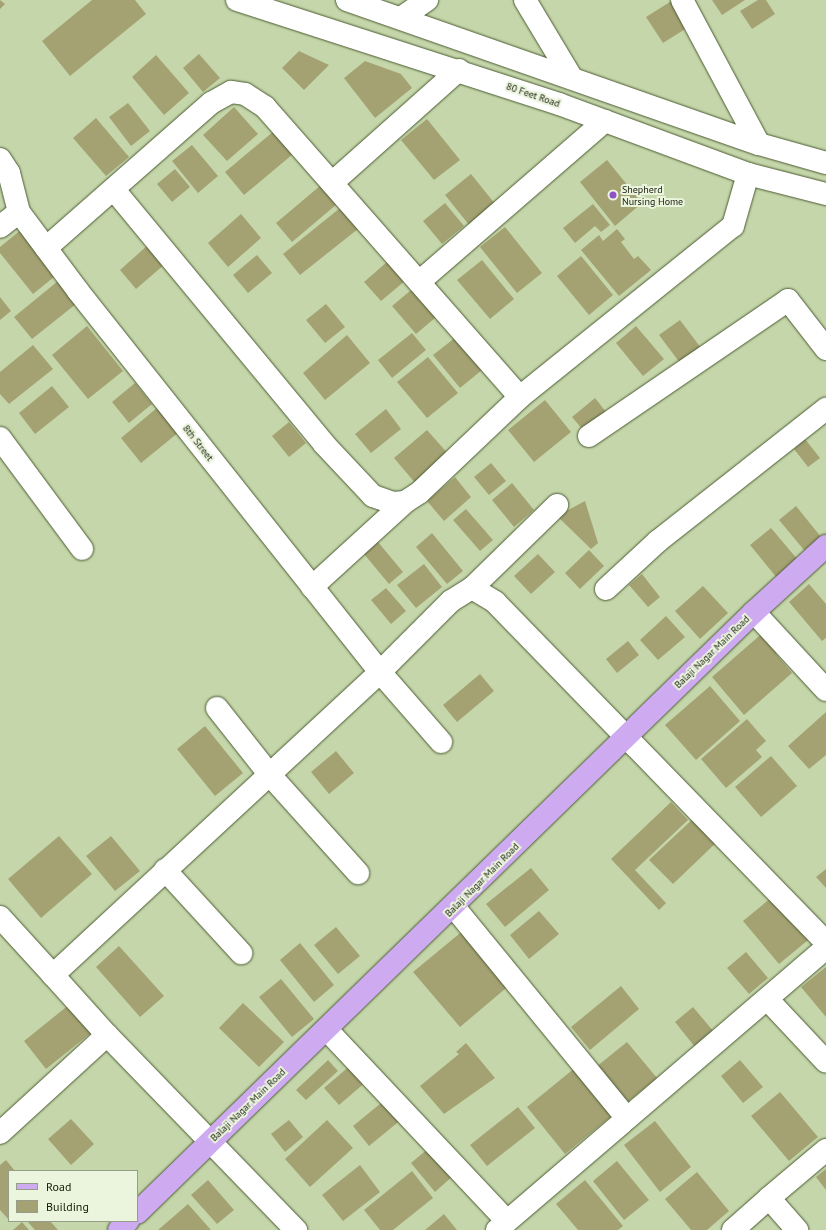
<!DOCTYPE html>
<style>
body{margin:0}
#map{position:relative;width:826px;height:1230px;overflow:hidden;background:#c5d7aa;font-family:"PT Sans",sans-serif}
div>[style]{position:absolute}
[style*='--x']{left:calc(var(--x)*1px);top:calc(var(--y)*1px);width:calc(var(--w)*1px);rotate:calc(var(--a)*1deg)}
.building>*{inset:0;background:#a4a273}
.roads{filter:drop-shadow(0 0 1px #4c5b33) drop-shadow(0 0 1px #4c5b33)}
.minor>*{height:22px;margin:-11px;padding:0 11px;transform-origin:11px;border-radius:11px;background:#fff}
.major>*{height:22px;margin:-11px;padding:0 11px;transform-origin:11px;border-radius:11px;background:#ceaaf1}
.dots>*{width:11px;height:11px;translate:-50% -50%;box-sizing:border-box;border:2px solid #ebf4dd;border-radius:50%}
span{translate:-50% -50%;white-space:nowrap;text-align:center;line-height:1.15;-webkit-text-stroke:4px #ebf4dd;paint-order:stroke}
.street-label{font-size:10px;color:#161c0c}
.poi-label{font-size:10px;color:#161c0c}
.left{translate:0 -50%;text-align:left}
.legend{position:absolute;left:8px;top:1170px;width:130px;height:52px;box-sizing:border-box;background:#ebf4dd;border:1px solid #969e89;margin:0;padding:5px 7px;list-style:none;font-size:12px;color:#161c0c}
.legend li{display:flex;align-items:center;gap:8px;height:20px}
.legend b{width:20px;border:1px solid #969e89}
</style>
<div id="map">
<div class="building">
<i style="clip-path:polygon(0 0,5px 4px,0 9px)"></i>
<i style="clip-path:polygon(92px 0,135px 0,146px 14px,70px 76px,42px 41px)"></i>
<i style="clip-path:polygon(673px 0,690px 26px,663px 43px,646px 17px)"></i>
<i style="clip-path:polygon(712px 0,745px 0,722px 15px)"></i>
<i style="clip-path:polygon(758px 0,766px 0,775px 14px,752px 29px,740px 11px)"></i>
<i style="clip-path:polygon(299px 51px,329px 65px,304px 90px,282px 68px)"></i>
<i style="clip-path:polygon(199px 54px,220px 78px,203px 92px,183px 68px)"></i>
<i style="clip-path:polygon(156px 55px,189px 93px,164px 115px,132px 77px)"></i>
<i style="clip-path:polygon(365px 61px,401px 74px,412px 88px,375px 118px,344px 78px)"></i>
<i style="clip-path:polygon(128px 103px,150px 131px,131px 146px,109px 117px)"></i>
<i style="clip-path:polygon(234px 107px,258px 134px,227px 161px,203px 135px)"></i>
<i style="clip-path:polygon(96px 118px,129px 157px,106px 176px,73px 138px)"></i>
<i style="clip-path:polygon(427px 119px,460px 160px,434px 180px,401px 140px)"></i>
<i style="clip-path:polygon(274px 131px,293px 154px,244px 195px,225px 172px)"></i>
<i style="clip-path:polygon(192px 145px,218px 176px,198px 193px,172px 161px)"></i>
<i style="clip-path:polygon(607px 160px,642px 203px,615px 226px,580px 182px)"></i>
<i style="clip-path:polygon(175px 169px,190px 187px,172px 202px,157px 184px)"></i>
<i style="clip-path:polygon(471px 174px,496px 205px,470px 226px,445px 195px)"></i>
<i style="clip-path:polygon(327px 180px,343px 199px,292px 242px,276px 223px)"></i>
<i style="clip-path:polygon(445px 203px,464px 226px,442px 244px,423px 221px)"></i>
<i style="clip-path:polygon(345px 204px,363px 225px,300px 275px,283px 254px)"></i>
<i style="clip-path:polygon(593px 204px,610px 225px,601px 232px,595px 226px,575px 243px,563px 228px)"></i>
<i style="clip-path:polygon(241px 214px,261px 238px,228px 267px,208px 243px)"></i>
<i style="clip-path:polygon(505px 227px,542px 273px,517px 293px,480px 247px)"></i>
<i style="clip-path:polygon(22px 229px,59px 273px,33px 294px,0 253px,0 247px)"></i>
<i style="clip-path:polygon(617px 229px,625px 239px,621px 242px,634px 259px,638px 256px,651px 270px,619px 296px,581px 250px,599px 235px,603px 241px)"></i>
<i style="clip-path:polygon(148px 245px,165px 264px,136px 289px,120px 270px)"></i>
<i style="clip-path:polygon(257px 255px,272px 273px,248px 293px,233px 275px)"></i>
<i style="clip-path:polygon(395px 255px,412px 275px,381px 301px,364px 282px)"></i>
<i style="clip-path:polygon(581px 256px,613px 295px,589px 315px,557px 276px)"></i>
<i style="clip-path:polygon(482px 260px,514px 299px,490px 319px,457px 280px)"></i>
<i style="clip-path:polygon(58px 281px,76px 304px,32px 339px,14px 317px)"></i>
<i style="clip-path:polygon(417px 285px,441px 313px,416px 334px,392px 306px)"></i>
<i style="clip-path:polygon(0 297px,11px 311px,0 320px)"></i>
<i style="clip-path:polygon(326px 304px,345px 327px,325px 343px,306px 320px)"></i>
<i style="clip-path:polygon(680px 320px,701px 348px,680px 363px,659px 335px)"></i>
<i style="clip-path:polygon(87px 326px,123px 371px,88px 399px,52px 355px)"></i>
<i style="clip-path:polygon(636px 326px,664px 359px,643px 376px,616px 343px)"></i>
<i style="clip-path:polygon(412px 333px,426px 350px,392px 378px,378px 360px)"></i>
<i style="clip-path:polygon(347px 335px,370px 363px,325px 400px,303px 373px)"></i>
<i style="clip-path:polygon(456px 337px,482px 370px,460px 388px,433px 355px)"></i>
<i style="clip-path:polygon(33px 345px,53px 369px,9px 404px,0 394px,0 372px)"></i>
<i style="clip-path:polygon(428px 357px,458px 393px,427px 418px,397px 382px)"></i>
<i style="clip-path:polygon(135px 383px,152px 404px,129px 423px,112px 402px)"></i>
<i style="clip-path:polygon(52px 386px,69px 407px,35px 434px,19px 413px)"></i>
<i style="clip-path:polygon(595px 398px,610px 417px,588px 436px,572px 417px)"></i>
<i style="clip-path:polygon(545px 400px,571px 432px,534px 462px,508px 430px)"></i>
<i style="clip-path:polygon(158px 407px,179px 432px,141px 463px,121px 438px)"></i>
<i style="clip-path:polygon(386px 409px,401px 429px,371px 453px,355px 434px)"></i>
<i style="clip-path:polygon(289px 422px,306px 443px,289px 457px,272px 436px)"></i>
<i style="clip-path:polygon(427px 430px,450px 456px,416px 484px,394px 458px)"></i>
<i style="clip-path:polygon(805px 439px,820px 458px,808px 467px,794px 449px)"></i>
<i style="clip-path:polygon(491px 463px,506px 481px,489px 495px,474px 477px)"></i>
<i style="clip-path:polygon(455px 477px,471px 497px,444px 521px,427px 501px)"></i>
<i style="clip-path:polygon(512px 483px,534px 510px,514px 527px,492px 500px)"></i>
<i style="clip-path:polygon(585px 501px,598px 543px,591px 549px,557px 516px)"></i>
<i style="clip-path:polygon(796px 506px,821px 537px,804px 550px,779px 520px)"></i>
<i style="clip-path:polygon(466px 509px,493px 540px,480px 551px,453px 520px)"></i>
<i style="clip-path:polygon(771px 528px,798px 560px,777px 578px,750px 545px)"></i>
<i style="clip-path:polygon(432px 533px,463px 571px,447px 584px,416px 547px)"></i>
<i style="clip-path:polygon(378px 542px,403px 572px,389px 584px,364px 554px)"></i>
<i style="clip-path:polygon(589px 550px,604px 566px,580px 589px,565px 573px)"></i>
<i style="clip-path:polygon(538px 554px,555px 572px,531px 594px,514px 576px)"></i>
<i style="clip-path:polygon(424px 564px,442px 587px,416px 608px,397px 585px)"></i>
<i style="clip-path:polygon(642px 574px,660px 597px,648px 607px,629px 585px)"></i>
<i style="clip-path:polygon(809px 584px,826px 604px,826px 638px,822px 641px,789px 602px)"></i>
<i style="clip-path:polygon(703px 586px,728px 613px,700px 639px,675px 611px)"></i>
<i style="clip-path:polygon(386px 588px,406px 611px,391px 624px,371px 600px)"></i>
<i style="clip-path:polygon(666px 616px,685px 637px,658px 660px,640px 640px)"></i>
<i style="clip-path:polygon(765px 631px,782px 649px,776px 654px,792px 673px,744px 715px,712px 677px)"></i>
<i style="clip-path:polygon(628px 641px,639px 655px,617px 673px,606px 659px)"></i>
<i style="clip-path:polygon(480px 674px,494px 691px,457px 722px,443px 705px)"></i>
<i style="clip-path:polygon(710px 686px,740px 721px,696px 760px,665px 725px)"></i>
<i style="clip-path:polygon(826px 712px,826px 755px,809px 769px,788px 746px)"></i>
<i style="clip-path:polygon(747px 719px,766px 741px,756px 750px,762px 757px,726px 788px,701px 759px)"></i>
<i style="clip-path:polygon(205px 726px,243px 773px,215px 796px,177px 749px)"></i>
<i style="clip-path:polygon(336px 751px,354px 773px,329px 794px,311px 772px)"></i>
<i style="clip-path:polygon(771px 756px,797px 786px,761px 817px,735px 787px)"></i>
<i style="clip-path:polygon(671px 802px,688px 820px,635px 870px,666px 903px,659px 910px,611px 859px)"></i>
<i style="clip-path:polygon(696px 816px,719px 840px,673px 884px,649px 860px)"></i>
<i style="clip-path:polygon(59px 836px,92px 874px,41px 918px,8px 879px)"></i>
<i style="clip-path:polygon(111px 836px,140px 871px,115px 891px,86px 856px)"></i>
<i style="clip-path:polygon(531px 868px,549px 890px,505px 927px,486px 904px)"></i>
<i style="clip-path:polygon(826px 869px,826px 888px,816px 877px)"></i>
<i style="clip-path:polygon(777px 893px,813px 936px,779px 964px,743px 921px)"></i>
<i style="clip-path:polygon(539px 911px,559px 934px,529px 959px,510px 935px)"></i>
<i style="clip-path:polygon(336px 927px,360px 956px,338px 974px,314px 945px)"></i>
<i style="clip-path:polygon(465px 929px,511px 984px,460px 1027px,413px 972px)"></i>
<i style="clip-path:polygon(300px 943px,334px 985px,314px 1002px,280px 960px)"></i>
<i style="clip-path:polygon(119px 946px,164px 996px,140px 1017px,96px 967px)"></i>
<i style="clip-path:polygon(746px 952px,768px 978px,749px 994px,727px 968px)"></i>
<i style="clip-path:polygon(826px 967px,826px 1017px,801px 987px)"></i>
<i style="clip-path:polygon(281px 979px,314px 1019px,292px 1037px,259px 997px)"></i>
<i style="clip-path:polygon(621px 986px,639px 1009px,590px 1050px,571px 1027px)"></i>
<i style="clip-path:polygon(243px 1003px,284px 1042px,259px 1067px,219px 1028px)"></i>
<i style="clip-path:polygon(70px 1004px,92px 1032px,46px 1069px,24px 1041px)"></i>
<i style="clip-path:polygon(693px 1007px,714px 1032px,695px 1047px,675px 1022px)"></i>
<i style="clip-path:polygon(627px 1042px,657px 1078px,626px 1103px,596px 1067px)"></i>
<i style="clip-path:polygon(466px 1043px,495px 1078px,444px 1114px,420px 1086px,459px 1054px,456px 1052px)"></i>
<i style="clip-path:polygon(328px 1060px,338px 1071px,306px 1100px,296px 1090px)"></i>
<i style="clip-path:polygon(740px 1060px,763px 1087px,743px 1103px,721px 1076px)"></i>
<i style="clip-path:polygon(352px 1064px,367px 1081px,339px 1105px,324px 1088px)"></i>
<i style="clip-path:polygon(576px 1067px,614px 1114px,565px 1154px,527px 1107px)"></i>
<i style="clip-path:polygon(780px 1092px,818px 1137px,789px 1161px,751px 1116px)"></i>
<i style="clip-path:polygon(386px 1099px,402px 1119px,369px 1146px,353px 1126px)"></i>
<i style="clip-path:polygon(518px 1107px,535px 1128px,487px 1166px,470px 1145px)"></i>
<i style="clip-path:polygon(71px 1119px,94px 1144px,71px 1165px,48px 1139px)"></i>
<i style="clip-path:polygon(289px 1120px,303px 1137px,285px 1152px,271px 1134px)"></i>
<i style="clip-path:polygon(327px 1120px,353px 1148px,310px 1187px,285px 1159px)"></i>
<i style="clip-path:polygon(655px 1121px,691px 1167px,660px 1192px,624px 1145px)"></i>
<i style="clip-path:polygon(430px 1147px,454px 1175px,435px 1192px,411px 1163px)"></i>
<i style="clip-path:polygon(6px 1160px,15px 1171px,9px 1171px,9px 1220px,0 1210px,0 1165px)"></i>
<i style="clip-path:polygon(617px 1161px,649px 1200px,624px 1220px,593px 1181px)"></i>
<i style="clip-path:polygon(360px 1165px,380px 1192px,343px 1221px,322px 1195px)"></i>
<i style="clip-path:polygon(826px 1169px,826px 1190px,816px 1177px)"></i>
<i style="clip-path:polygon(412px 1171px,433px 1198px,393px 1230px,380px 1230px,364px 1210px)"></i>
<i style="clip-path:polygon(697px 1172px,729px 1211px,707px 1230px,691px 1230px,665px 1199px)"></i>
<i style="clip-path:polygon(208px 1180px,234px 1210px,217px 1224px,191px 1195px)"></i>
<i style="clip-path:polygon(585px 1180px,623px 1226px,618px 1230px,578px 1230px,556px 1204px)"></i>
<i style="clip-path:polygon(188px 1204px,211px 1230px,158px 1230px)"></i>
<i style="clip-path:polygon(444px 1214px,457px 1230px,425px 1230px)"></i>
<i style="clip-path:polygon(27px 1221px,50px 1221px,58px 1230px,35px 1230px)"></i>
<i style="clip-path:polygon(22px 1222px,29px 1230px,13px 1230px)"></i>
</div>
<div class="roads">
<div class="minor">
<i style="--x:237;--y:0;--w:338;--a:17.9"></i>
<i style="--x:559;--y:104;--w:202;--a:20.3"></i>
<i style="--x:748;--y:174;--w:81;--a:14.4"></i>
<i style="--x:347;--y:0;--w:436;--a:19.3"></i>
<i style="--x:759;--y:144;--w:70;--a:15.8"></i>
<i style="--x:525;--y:0;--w:87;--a:59"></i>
<i style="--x:682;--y:0;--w:163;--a:61.9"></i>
<i style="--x:401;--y:18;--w:32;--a:-35"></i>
<i style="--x:0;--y:159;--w:17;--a:57"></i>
<i style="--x:9;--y:173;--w:40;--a:75.6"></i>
<i style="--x:19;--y:212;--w:24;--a:142"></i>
<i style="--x:332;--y:183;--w:170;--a:-41.7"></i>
<i style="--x:115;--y:191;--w:328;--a:50.4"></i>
<i style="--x:324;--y:444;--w:71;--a:46.7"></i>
<i style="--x:373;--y:496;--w:21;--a:19"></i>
<i style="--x:393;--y:503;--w:12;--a:-5"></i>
<i style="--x:405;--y:502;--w:17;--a:-33"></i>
<i style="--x:419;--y:493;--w:139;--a:-43.5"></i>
<i style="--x:520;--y:397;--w:273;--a:-38.8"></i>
<i style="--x:733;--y:226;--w:54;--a:-73.9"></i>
<i style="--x:19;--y:212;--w:99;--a:53.2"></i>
<i style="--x:78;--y:291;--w:486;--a:51.6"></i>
<i style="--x:380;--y:672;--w:93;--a:48.9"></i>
<i style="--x:46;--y:248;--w:220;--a:-41.3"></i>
<i style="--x:211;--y:103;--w:23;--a:-29"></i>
<i style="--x:231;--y:92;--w:14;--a:8"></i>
<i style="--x:245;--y:94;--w:24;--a:33"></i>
<i style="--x:265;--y:107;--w:386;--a:48.7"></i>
<i style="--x:419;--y:282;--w:246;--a:-40.9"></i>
<i style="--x:589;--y:436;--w:241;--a:-34.3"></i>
<i style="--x:788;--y:300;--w:62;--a:52.2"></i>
<i style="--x:0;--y:438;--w:138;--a:53.5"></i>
<i style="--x:312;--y:587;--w:126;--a:-42.4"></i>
<i style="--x:472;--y:588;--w:119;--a:-44.3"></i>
<i style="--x:606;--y:589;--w:71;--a:-42.7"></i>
<i style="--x:658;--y:541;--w:214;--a:-38.2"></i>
<i style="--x:754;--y:612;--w:106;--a:47.3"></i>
<i style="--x:217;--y:708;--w:85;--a:51.7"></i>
<i style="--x:270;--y:775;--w:132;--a:48.1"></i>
<i style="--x:165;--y:870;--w:113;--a:47.5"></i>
<i style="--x:454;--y:907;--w:273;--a:50.7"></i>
<i style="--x:0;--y:917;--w:79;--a:47.6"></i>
<i style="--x:769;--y:1001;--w:83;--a:46.9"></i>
<i style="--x:327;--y:1030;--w:262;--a:46.7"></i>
<i style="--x:107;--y:1035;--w:81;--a:-132"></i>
<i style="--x:53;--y:975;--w:446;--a:-42.8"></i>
<i style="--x:380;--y:672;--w:100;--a:-45"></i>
<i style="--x:451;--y:601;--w:25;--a:-32"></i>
<i style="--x:472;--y:588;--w:27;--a:31"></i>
<i style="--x:495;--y:602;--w:475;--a:45.8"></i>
<i style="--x:0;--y:1133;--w:145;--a:-42.5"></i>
<i style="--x:107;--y:1035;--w:272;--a:45.9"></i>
<i style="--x:769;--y:1198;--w:75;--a:-40.1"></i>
<i style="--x:497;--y:1230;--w:433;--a:-40.6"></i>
<i style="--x:733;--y:1230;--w:48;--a:-41.6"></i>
<i style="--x:769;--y:1198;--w:43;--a:48.8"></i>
</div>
<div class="major">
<i style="--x:137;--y:1213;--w:861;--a:-44.25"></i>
<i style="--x:754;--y:612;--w:98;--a:-42.5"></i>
<i style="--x:119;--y:1230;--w:13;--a:-45"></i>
</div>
</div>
<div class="dots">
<i style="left:613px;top:195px;background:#8f51c7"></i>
</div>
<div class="street-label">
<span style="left:533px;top:95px;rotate:19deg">80 Feet Road</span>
<span style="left:198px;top:443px;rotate:52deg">8th Street</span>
<span style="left:712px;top:652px;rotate:-44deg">Balaji Nagar Main Road</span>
<span style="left:482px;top:880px;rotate:-45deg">Balaji Nagar Main Road</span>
<span style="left:248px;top:1105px;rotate:-44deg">Balaji Nagar Main Road</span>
</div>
<div class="poi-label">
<span class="left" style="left:622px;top:195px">Shepherd<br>Nursing Home</span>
</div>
<ul class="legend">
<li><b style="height:5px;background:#ceaaf1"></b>Road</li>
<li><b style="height:11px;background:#a4a273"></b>Building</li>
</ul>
</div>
